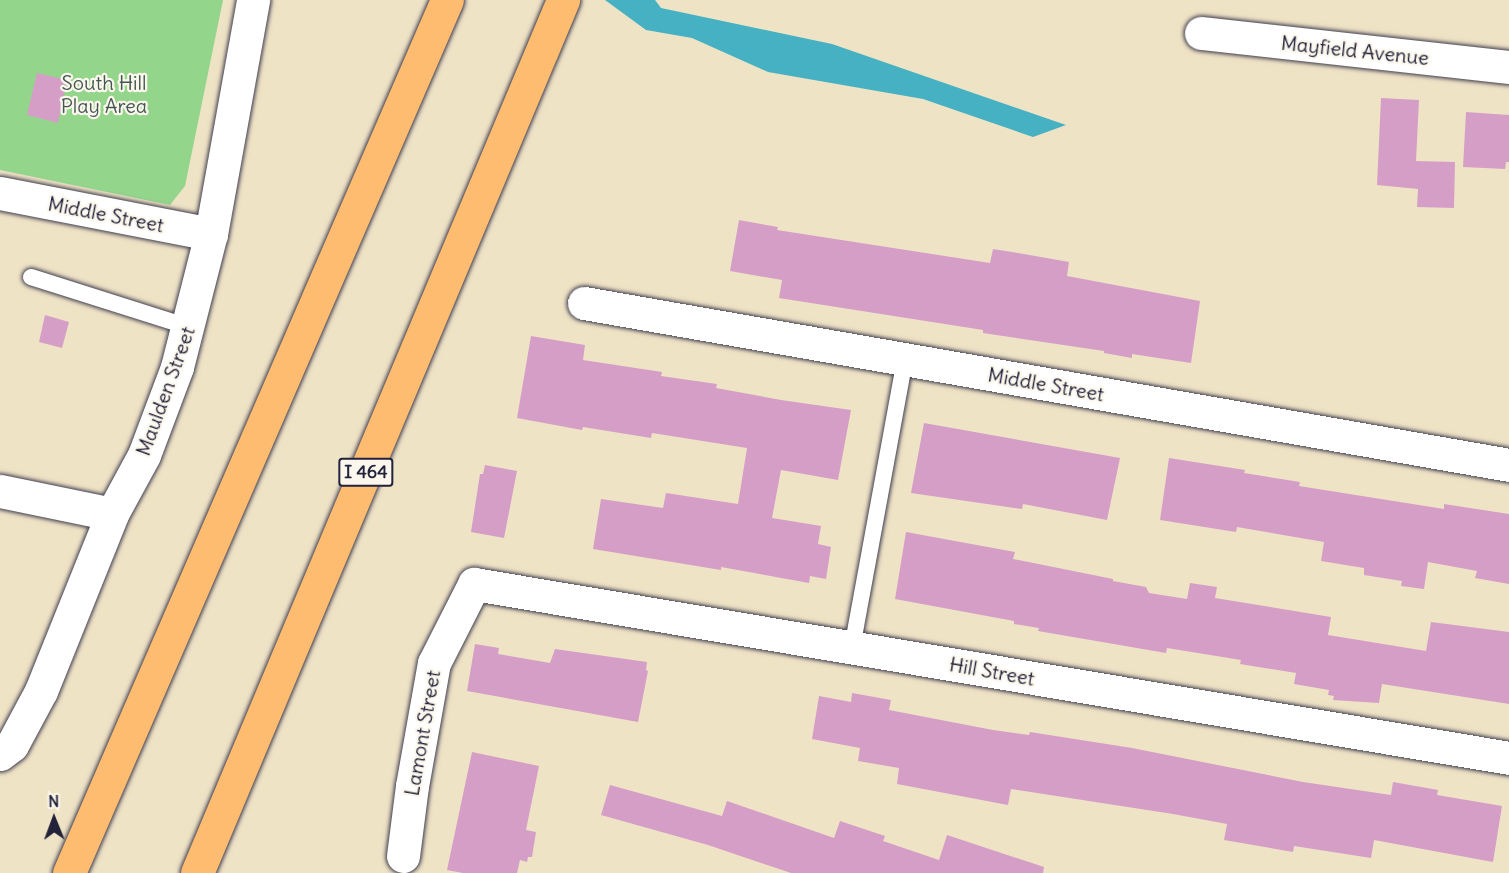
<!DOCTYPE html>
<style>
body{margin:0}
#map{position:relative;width:1509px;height:873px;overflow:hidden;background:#efe3c6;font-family:Delius,sans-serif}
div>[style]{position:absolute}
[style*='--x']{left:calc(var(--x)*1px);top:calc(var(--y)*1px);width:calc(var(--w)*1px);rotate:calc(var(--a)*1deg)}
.green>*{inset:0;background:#94d58c}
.water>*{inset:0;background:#45b1c3}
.building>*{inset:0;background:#d59ec7}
.roads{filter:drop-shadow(0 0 2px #413f50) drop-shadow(0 0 2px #413f50)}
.service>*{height:16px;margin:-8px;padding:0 8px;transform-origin:8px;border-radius:8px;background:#fff}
.minor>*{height:33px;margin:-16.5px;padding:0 16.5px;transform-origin:16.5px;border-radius:16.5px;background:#fff}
.motorway>*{height:33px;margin:-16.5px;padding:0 16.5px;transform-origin:16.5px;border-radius:16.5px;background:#febc70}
span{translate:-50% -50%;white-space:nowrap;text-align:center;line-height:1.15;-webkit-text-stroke:4.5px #fbf7ec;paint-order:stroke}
.shield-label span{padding:2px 4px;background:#fbf7ec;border:2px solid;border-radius:4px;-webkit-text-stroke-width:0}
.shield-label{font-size:18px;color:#22223b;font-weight:700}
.street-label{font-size:20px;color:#22223b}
.park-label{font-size:20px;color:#445853}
.north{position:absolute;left:24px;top:789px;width:60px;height:60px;-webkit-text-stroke:4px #fbf7ec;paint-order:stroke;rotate:359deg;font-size:16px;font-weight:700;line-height:24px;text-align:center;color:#22223b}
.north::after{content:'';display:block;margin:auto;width:21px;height:27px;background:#22223b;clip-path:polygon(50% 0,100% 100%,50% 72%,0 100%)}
</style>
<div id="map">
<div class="green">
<i style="clip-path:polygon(0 0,223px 0,185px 186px,170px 205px,0 170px)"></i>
</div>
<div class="water">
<i style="clip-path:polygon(605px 0,655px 0,661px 8px,832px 44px,1066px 125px,1033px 137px,923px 99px,768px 72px,692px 38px,646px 30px)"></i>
</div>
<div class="building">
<i style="clip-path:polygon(37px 73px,67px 80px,58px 123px,27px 115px)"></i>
<i style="clip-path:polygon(1381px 98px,1419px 100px,1416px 161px,1455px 162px,1454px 208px,1417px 207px,1418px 189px,1377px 185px)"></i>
<i style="clip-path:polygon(1466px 112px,1509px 115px,1509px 162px,1506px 162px,1505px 169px,1463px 167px)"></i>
<i style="clip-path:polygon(739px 220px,778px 227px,777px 230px,990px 263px,993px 249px,1024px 254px,1069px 262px,1067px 276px,1200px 301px,1191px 363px,1132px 354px,1132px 358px,1104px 353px,1104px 351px,983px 333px,983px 330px,779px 298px,782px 280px,730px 271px)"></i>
<i style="clip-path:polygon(45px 315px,69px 322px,62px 348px,39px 342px)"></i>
<i style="clip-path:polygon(531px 336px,585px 345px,583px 360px,662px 372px,661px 376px,717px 384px,716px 388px,781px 400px,851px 410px,838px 480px,781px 470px,772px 518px,821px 526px,818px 544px,831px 547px,826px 579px,810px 576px,809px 583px,721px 567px,721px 570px,593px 549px,601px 499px,663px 508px,666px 493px,738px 504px,747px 448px,652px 433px,651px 438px,583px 427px,582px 430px,517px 418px)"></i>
<i style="clip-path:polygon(924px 423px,1120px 458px,1107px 520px,1023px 504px,1022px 509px,911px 493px)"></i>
<i style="clip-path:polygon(1169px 458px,1245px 470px,1244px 473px,1300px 482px,1299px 486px,1444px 509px,1444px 504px,1509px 514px,1509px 584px,1475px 578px,1477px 571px,1428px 562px,1424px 589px,1401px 586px,1402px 581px,1364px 575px,1364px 568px,1321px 561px,1324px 542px,1237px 527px,1236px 532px,1160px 520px)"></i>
<i style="clip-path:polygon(485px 465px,517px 471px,504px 538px,471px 532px,480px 474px,483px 474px)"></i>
<i style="clip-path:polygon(906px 532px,1015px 552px,1013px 559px,1113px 579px,1113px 581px,1146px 587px,1149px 593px,1187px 599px,1190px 583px,1217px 587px,1215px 598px,1331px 617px,1328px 635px,1426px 651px,1431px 622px,1509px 632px,1509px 704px,1382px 684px,1379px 703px,1333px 700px,1334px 696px,1328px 695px,1329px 690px,1294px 684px,1296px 673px,1240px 664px,1241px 660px,1167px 648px,1166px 653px,1038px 631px,1039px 628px,1014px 624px,1014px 621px,895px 599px)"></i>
<i style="clip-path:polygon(475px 644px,499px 648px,498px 654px,550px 663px,555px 649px,647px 662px,646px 670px,648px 671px,638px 722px,467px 691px)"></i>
<i style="clip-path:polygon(852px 693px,891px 700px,889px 710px,993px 730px,1029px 735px,1030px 732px,1132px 748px,1303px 782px,1391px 795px,1393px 782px,1438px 790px,1437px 795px,1502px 806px,1493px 862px,1374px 840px,1371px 858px,1294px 846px,1293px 852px,1224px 840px,1227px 824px,1173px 814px,1011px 789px,1008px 805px,897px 784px,899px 768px,858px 761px,860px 748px,812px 739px,819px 696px,851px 702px)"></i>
<i style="clip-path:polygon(472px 752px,539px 766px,526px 830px,536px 832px,532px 857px,528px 857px,527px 862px,520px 860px,517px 873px,463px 873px,447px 870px)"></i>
<i style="clip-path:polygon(610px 785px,722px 816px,727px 801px,834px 838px,840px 821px,885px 836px,883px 841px,939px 860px,947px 835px,1044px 867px,1043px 873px,791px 873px,708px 845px,601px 815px)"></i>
</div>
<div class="roads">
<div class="service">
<i style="--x:31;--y:277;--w:166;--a:17.6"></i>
<i style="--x:852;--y:648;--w:294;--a:-79.6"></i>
</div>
<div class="minor">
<i style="--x:1201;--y:33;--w:310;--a:6.3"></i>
<i style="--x:0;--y:193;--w:215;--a:11"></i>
<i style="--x:584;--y:303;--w:939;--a:9.93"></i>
<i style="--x:0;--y:491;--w:114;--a:11.6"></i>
<i style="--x:0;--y:754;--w:15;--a:-37"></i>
<i style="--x:12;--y:745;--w:61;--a:-61.8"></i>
<i style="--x:41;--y:691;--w:191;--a:-68.1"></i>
<i style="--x:112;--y:514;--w:67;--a:-61.5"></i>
<i style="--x:144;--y:455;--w:94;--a:-69.4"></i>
<i style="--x:177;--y:367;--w:137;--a:-75.7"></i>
<i style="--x:211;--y:234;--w:238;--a:-79.8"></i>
<i style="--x:403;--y:856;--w:71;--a:-82.7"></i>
<i style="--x:412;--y:786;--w:125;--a:-79.9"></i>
<i style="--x:434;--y:663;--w:89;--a:-63.1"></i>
<i style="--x:474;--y:584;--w:1050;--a:9.54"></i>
</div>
<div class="motorway">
<i style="--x:69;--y:873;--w:951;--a:-66.59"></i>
<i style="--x:197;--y:873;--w:947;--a:-67.25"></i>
</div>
</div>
<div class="shield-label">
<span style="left:366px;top:472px">I 464</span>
</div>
<div class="street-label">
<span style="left:1355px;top:50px;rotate:6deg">Mayfield Avenue</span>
<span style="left:106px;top:214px;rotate:11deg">Middle Street</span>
<span style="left:1046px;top:384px;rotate:10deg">Middle Street</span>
<span style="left:165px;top:391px;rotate:-70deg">Maulden Street</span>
<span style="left:992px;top:671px;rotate:10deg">Hill Street</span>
<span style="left:422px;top:733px;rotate:-80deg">Lamont Street</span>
</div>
<div class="park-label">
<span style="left:104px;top:94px">South Hill<br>Play Area</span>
</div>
<div class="north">N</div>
</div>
